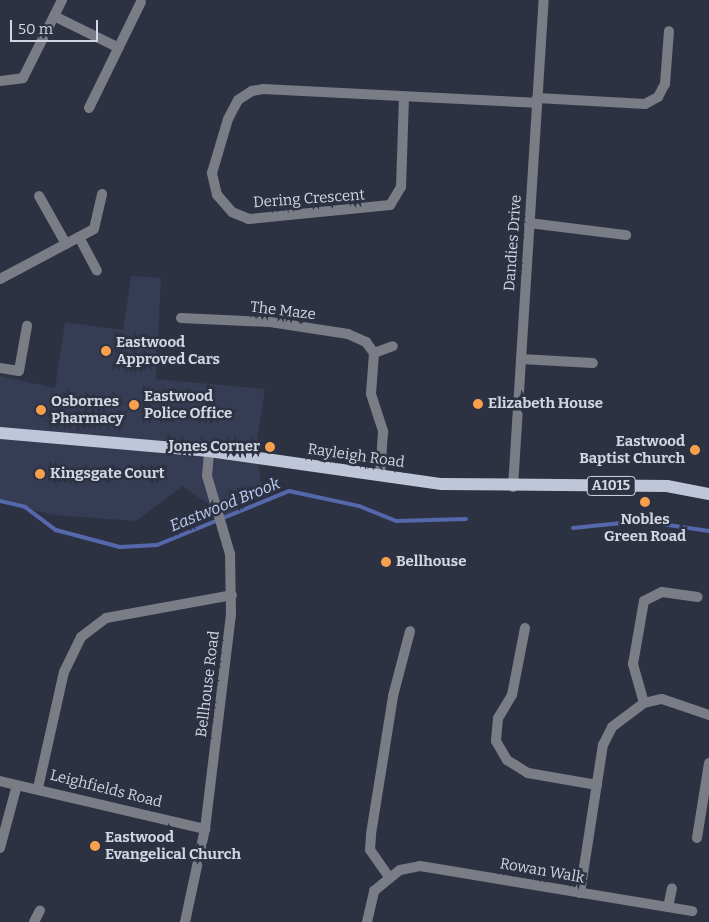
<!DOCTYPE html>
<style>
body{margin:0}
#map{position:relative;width:709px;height:922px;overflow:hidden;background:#2d3243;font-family:Bitter,serif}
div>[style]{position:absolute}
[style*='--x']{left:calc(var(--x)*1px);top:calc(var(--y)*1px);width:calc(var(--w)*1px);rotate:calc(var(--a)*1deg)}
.built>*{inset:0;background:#353c53}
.stream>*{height:4px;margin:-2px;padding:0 2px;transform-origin:2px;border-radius:2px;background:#5668ac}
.minor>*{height:10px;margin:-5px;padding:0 5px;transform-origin:5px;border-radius:5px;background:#7a7d86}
.tertiary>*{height:10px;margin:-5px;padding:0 5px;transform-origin:5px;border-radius:5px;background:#7a7d86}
.primary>*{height:12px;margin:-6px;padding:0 6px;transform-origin:6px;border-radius:6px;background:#c0c6d9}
.dots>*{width:14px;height:14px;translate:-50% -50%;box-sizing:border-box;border:2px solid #2d3243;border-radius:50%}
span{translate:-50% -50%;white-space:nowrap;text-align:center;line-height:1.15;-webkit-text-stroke:5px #2d3243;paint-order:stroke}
.shield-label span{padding:1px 4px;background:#2d3243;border:1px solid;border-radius:4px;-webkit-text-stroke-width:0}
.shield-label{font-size:14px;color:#d2d6e1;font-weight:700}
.street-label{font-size:15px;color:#d2d6e1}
.poi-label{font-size:15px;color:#d2d6e1;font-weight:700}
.left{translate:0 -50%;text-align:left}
.right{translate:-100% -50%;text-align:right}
.water-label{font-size:16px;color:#c2cef5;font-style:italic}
.scale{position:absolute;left:10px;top:20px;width:88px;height:22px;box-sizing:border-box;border:2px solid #d2d6e1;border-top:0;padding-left:6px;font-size:15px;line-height:18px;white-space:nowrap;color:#d2d6e1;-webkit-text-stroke:4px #2d3243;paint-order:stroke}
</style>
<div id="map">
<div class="built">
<i style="clip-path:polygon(131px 276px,161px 278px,156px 379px,265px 389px,256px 448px,263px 495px,225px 516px,183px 486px,136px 521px,53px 515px,0 502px,0 376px,55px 388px,65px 322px,123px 330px)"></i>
</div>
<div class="stream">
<i style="--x:0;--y:501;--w:26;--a:13"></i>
<i style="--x:25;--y:507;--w:39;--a:37"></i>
<i style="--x:56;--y:530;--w:66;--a:14.9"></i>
<i style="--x:120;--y:547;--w:37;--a:-3"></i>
<i style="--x:157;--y:545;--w:143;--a:-22.2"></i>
<i style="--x:289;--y:491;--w:72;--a:12.1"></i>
<i style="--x:359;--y:506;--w:40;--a:22"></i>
<i style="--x:396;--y:521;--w:70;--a:-1.6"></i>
<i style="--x:573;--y:528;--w:68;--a:-5.9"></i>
<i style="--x:641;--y:521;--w:69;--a:8.4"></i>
</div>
<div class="minor">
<i style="--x:54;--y:16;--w:72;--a:26.2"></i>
<i style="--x:0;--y:81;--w:23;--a:-7"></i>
<i style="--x:23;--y:78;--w:87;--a:-63.4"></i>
<i style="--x:404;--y:97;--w:90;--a:91.9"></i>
<i style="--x:401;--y:187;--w:21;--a:121"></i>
<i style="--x:390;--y:205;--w:142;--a:174.3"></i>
<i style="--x:249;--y:219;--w:18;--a:-158"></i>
<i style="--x:232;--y:212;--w:23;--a:-131"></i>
<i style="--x:217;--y:195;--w:23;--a:-103"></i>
<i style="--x:212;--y:173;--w:56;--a:-73.5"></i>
<i style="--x:228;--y:119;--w:21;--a:-62"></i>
<i style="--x:238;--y:100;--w:17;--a:-33"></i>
<i style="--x:252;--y:91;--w:11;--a:-10"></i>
<i style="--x:263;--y:89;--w:274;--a:2.9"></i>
<i style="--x:537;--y:98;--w:108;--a:3.2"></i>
<i style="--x:645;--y:104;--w:15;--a:-28"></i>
<i style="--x:658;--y:97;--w:15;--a:-62"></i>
<i style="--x:665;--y:84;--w:53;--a:-85.7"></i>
<i style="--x:89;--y:108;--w:118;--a:-63.9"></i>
<i style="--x:39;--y:196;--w:55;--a:60.6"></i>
<i style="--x:529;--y:223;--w:98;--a:7.1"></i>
<i style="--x:79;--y:237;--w:38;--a:62"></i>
<i style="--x:0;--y:279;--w:106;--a:-28"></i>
<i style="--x:94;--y:229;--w:36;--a:-77"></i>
<i style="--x:181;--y:318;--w:89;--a:2.6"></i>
<i style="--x:270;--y:322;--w:79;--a:8.7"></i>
<i style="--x:348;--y:334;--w:20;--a:24"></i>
<i style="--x:366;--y:342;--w:14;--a:54"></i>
<i style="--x:374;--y:353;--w:41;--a:94.2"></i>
<i style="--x:371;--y:394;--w:40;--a:72"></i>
<i style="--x:383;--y:432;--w:44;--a:93.9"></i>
<i style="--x:374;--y:353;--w:20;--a:-20"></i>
<i style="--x:521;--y:359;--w:72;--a:3.2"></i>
<i style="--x:0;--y:368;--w:19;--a:9"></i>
<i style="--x:19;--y:371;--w:46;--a:-79.9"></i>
<i style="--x:513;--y:487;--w:488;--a:-86.4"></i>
<i style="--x:525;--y:628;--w:68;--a:101"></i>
<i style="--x:512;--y:695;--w:27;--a:121"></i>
<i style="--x:498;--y:718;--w:23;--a:95"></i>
<i style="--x:496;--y:741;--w:22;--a:60"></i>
<i style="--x:507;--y:760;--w:25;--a:32"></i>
<i style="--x:528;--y:773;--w:70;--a:9.9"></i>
<i style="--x:644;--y:703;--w:41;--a:-105.8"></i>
<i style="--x:633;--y:664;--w:64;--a:-80.1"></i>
<i style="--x:644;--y:601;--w:20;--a:-27"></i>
<i style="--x:662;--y:592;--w:36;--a:8"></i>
<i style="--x:0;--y:781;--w:211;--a:13.2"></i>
<i style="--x:38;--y:788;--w:119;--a:-77.4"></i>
<i style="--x:64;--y:672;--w:39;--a:-64"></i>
<i style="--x:81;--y:637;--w:31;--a:-37"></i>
<i style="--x:106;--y:618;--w:128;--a:-10.3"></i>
<i style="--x:697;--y:838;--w:76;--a:-80.9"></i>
<i style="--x:0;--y:848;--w:65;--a:-74.9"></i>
<i style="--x:389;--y:877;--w:33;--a:-125"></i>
<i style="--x:370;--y:850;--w:16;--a:-86"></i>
<i style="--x:371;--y:834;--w:140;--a:-80.9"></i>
<i style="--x:393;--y:696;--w:67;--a:-75.3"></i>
<i style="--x:580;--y:893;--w:150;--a:-81.2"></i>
<i style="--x:603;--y:745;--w:20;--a:-63"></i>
<i style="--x:612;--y:727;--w:40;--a:-37"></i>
<i style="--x:644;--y:703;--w:18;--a:-13"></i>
<i style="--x:662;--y:699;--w:50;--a:18.8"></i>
<i style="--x:668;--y:907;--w:19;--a:-78"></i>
<i style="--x:34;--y:922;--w:13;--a:-63"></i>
<i style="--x:367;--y:922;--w:32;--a:-77"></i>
<i style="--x:374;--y:891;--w:33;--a:-39"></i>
<i style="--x:400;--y:870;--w:20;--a:-11"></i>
<i style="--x:420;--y:866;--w:276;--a:9.4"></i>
</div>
<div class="tertiary">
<i style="--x:185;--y:922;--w:95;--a:-77.9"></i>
<i style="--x:205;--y:829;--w:216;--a:-83.1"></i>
<i style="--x:231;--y:615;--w:61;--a:-90.9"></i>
<i style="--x:230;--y:554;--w:81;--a:-106.4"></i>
<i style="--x:207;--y:476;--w:25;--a:-85"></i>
</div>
<div class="primary">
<i style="--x:0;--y:433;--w:210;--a:4.9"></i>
<i style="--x:209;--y:451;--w:235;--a:8.1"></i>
<i style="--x:442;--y:484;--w:225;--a:0.5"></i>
<i style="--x:667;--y:486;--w:43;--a:10.8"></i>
</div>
<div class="dots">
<i style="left:106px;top:351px;background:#f9a04c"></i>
<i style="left:478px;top:404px;background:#f9a04c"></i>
<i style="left:134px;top:405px;background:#f9a04c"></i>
<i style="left:41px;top:410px;background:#f9a04c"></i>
<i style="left:270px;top:447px;background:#f9a04c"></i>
<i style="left:695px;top:450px;background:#f9a04c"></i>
<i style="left:40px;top:474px;background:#f9a04c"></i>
<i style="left:645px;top:502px;background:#f9a04c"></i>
<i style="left:386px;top:562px;background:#f9a04c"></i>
<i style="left:95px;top:846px;background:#f9a04c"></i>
</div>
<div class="shield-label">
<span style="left:611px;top:486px">A1015</span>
</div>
<div class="street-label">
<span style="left:309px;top:199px;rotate:-4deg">Dering Crescent</span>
<span style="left:513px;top:243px;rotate:-86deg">Dandies Drive</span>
<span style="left:283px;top:311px;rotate:7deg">The Maze</span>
<span style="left:356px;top:456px;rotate:8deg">Rayleigh Road</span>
<span style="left:208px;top:684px;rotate:-83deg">Bellhouse Road</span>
<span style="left:106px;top:789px;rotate:14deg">Leighfields Road</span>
<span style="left:542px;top:871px;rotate:10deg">Rowan Walk</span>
</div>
<div class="poi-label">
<span class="left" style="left:116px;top:351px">Eastwood<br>Approved Cars</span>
<span class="left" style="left:144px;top:405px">Eastwood<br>Police Office</span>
<span class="left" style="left:51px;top:410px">Osbornes<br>Pharmacy</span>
<span class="left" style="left:488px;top:404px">Elizabeth House</span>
<span class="right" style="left:685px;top:450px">Eastwood<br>Baptist Church</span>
<span class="right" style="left:260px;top:447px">Jones Corner</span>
<span class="left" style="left:50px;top:474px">Kingsgate Court</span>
<span style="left:645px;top:528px">Nobles<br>Green Road</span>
<span class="left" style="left:396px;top:562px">Bellhouse</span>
<span class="left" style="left:105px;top:846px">Eastwood<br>Evangelical Church</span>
</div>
<div class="water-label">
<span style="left:225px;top:505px;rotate:-22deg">Eastwood Brook</span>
</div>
<div class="scale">50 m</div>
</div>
